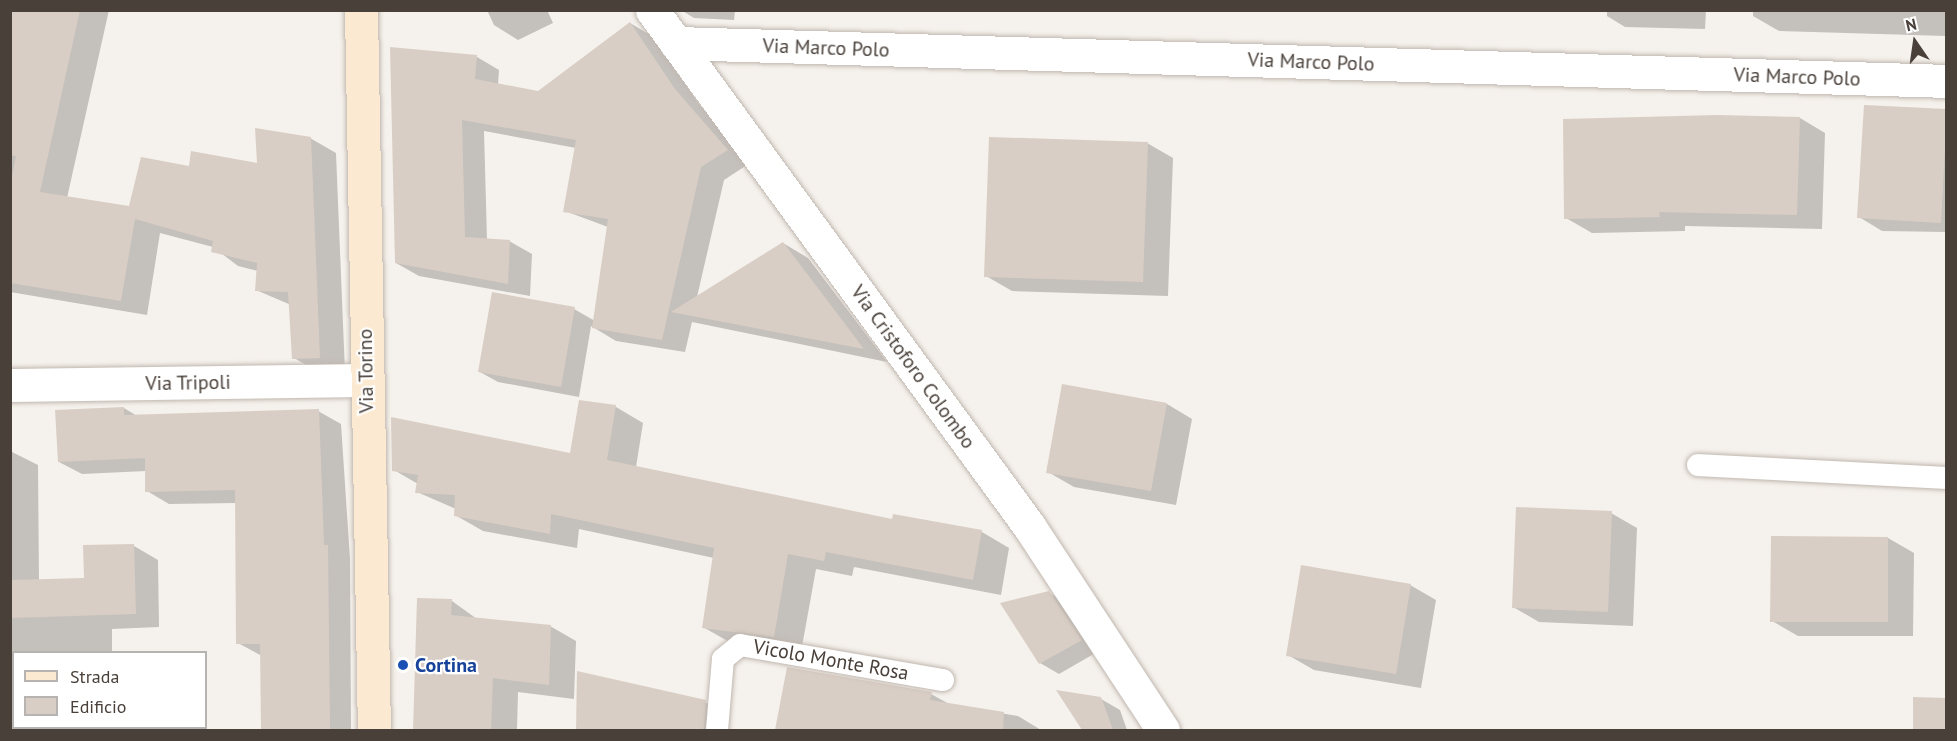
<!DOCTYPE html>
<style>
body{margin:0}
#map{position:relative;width:1957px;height:741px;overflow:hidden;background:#f5f1ec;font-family:"PT Sans",sans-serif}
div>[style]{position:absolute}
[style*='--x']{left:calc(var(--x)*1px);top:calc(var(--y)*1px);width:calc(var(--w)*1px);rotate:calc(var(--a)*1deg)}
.shadow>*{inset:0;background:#0003}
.building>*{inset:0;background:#d9cec5}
.roads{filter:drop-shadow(0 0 2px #c0b7af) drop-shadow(0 0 2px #c0b7af)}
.lane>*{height:22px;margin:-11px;padding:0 11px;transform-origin:11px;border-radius:11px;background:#fff}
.street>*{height:33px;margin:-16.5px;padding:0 16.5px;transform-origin:16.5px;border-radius:16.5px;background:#fff}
.secondary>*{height:33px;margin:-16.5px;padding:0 16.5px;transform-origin:16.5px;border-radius:16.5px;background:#fbe9d1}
.dots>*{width:16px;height:16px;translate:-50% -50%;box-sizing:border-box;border:3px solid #fff;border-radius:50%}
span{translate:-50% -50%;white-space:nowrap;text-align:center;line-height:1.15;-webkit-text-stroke:4.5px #fff;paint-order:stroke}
.street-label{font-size:20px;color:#49403a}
.transit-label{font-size:20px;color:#164399;font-weight:700}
.left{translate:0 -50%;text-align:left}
.frame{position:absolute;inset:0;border:12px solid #49403a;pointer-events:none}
.legend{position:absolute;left:12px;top:651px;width:195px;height:78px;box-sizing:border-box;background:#fff;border:2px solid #b6b3b0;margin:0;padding:8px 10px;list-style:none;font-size:18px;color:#49403a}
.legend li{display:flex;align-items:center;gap:12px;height:30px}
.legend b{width:30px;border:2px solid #b6b3b0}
.north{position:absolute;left:1885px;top:12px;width:60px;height:60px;-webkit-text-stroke:4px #fff;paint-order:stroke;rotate:347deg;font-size:16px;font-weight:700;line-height:24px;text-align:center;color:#49403a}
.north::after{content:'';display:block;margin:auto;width:21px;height:27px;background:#49403a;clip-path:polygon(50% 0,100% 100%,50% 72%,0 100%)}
</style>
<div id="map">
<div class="shadow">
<i style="clip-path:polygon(10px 10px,109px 10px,67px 198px,131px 208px,190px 168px,258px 165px,310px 138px,336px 153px,345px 372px,320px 373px,294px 358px,291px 305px,256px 290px,258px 271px,238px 266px,213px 247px,160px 233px,147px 315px,10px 292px)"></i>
<i style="clip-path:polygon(487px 10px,547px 10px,553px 23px,518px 40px,494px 25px)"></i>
<i style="clip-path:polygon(681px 10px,735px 10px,734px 20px,694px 18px)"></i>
<i style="clip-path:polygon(1607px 10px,1706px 10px,1705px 29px,1625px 27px,1607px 16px)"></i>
<i style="clip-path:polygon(1753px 10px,1946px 10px,1946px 36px,1779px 31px,1753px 16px)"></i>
<i style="clip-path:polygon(630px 23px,652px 36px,698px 103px,750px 163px,724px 180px,697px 297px,783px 243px,808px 258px,887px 362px,692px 322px,685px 352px,616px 341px,591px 326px,579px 397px,498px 382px,480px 372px,574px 309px,595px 321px,608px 227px,565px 211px,576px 148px,484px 131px,487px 240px,509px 241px,532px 254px,530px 296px,419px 276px,396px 263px,391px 49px,477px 57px,499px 70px,498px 85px,538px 92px)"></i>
<i style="clip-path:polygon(1946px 110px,1946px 232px,1882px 231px,1859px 217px)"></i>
<i style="clip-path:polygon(1800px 118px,1825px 133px,1822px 229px,1685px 226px,1685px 231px,1592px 233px,1566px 218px)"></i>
<i style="clip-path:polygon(1147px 143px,1173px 158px,1168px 296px,1012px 291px,986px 276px)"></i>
<i style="clip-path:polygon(1063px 385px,1167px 404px,1192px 419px,1176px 505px,1074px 487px,1048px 472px)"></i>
<i style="clip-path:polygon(581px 402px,616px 407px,643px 423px,636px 467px,893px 521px,894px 515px,982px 532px,1009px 548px,1001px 595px,854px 567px,852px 576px,816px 569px,801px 652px,731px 643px,703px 627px,714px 558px,579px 529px,577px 548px,483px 531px,455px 515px,456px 509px,417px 492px,418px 484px,394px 470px,572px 454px)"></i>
<i style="clip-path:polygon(124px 408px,137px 416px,318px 411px,341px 424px,350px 559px,351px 730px,263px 730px,262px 656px,238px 643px,237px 503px,169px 504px,147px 491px,146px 471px,82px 474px,59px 462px)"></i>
<i style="clip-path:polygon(10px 451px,38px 465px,39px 581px,86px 580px,134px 546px,158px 560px,159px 627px,112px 629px,112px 652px,14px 652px,14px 728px,113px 730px,10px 730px)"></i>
<i style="clip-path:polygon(1611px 513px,1637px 528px,1633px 626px,1539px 622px,1513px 607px)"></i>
<i style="clip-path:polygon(1773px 538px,1888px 538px,1914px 553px,1913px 636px,1798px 636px,1772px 621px)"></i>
<i style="clip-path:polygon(1410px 585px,1436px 600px,1421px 688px,1314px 670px,1288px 655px)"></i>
<i style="clip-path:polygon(1049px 593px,1068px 604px,1099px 651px,1059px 674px,1040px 663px)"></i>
<i style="clip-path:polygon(419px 600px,452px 601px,477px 619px,550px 626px,576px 641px,574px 699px,518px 692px,517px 730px,415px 730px)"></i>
<i style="clip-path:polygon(788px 669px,931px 694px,951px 705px,1018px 716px,1041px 730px,777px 730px)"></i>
<i style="clip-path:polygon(578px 673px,705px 702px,727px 714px,726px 730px,578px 730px)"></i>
<i style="clip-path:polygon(1059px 692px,1101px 699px,1120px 710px,1127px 730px,1083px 730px)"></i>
</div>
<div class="building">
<i style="clip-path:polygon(10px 10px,80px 10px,40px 192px,129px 206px,141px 157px,189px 166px,191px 151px,257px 163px,255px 128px,311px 137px,320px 358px,292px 359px,288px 292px,255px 291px,257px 263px,211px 252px,213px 241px,135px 219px,121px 301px,10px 283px,10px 187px,16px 156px,10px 155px)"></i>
<i style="clip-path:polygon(630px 22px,675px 89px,728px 150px,701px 167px,662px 340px,592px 328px,608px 219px,563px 212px,576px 140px,462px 120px,465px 237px,510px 240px,508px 284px,395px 263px,390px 47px,477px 55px,475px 79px,538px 91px)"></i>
<i style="clip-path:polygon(1864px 105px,1947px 109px,1941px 223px,1857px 218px)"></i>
<i style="clip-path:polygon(1717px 115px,1800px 117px,1797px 215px,1659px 212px,1660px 217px,1564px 219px,1563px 119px)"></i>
<i style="clip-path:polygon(989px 137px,1148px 142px,1143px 282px,984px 277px)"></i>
<i style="clip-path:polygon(783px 242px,864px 349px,671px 312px)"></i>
<i style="clip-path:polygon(492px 292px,575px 307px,561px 387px,478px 372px)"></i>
<i style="clip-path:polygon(1062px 384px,1167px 403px,1151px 491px,1046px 473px)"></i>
<i style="clip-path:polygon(579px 400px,616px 405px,607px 460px,892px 519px,893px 514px,982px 530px,973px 580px,826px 552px,824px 561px,788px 554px,774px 637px,702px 628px,714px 548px,551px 514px,550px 534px,454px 516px,455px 495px,415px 493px,418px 475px,392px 471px,391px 417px,570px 453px)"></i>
<i style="clip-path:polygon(124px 407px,124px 415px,319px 409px,324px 545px,328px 545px,330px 730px,261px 730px,260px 644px,236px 644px,235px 490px,145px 492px,145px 458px,58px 462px,55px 410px)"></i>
<i style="clip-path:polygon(1516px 507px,1612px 511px,1608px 612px,1512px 608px)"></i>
<i style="clip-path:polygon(1771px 536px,1888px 537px,1888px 622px,1770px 622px)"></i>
<i style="clip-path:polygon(134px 544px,136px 614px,10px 618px,10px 580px,84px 578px,83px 545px)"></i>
<i style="clip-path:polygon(1301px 565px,1411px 584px,1396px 674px,1286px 656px)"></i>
<i style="clip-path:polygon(1049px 591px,1082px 640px,1039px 664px,1000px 603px)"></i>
<i style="clip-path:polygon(417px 598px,452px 599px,451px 615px,551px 625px,549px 685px,493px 678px,491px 730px,413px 730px)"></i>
<i style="clip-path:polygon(787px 667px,932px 692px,930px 700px,1004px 712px,1003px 730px,775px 730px)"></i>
<i style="clip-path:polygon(577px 671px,706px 700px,704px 730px,576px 730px)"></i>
<i style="clip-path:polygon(1056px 690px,1101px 697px,1113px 730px,1082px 730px)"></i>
<i style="clip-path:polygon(1913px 697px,1947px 698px,1947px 730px,1913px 730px)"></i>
</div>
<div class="roads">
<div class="lane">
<i style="--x:1698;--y:465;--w:248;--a:3"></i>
<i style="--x:717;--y:730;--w:71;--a:-85.2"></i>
<i style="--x:723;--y:659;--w:22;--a:-39"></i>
<i style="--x:740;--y:645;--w:206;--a:9.8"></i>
</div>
<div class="street">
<i style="--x:652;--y:10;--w:639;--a:53.85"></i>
<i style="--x:1029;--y:526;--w:244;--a:56.7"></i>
<i style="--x:676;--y:43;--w:1271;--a:1.71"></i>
<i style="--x:10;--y:385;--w:356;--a:-0.8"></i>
</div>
<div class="secondary">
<i style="--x:361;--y:10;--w:720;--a:88.97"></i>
</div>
</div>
<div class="dots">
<i style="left:403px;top:665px;background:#1a4fb4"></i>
</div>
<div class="street-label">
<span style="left:826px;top:48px;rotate:2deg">Via Marco Polo</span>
<span style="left:1311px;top:62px;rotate:2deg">Via Marco Polo</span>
<span style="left:1797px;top:77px;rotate:2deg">Via Marco Polo</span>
<span style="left:913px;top:367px;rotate:54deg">Via Cristoforo Colombo</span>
<span style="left:366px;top:371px;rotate:-91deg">Via Torino</span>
<span style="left:188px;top:383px;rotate:-1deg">Via Tripoli</span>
<span style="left:831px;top:660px;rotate:10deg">Vicolo Monte Rosa</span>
</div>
<div class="transit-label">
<span class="left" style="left:415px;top:665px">Cortina</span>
</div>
<div class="frame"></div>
<ul class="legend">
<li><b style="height:8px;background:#fbe9d1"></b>Strada</li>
<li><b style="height:16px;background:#d9cec5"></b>Edificio</li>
</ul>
<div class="north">N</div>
</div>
